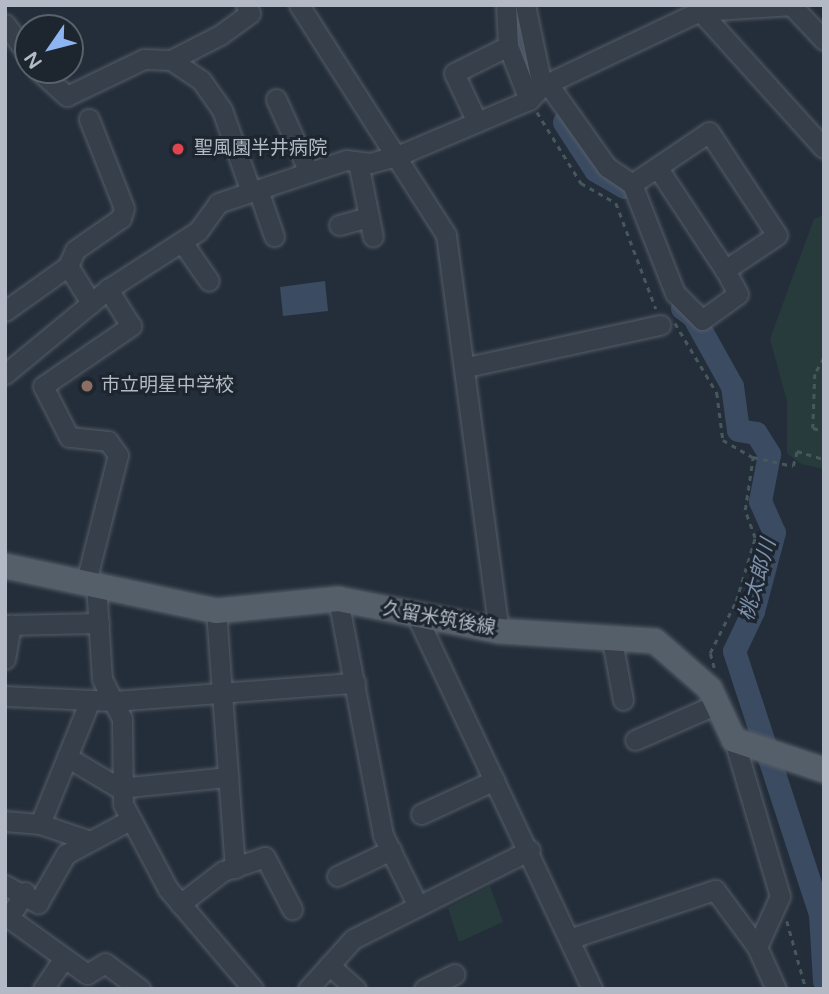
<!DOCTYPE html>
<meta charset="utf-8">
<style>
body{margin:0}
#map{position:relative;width:829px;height:994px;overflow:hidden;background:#242e3a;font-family:"Varela Round","Noto Sans JP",sans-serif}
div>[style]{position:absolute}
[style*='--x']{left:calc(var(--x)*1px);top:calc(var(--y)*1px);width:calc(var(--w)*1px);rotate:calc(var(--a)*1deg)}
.green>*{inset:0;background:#273b3c}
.water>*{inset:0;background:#3a4b62}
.river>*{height:23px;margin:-11.5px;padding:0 11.5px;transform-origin:11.5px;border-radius:11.5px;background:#3a4b62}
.path>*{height:2.5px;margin-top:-1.25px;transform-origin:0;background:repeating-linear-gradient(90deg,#45585a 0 5px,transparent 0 10px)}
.roads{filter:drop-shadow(0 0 2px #565d68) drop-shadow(0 0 2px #565d68)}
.minor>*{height:19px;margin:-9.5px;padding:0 9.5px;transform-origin:9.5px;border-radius:9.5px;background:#37404a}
.major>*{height:24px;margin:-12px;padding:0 12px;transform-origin:12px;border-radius:12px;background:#555f6a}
.dots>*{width:19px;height:19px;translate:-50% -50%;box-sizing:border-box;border:4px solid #1d252f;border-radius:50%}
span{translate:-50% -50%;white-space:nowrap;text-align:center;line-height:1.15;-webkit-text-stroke:6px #1d252f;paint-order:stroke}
.poi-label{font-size:19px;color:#b3bac6}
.left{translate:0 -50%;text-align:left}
.street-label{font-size:19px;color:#b3bac6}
.water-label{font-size:21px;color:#7c91ac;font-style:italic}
.frame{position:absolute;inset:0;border:7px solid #b3bac6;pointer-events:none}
.north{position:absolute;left:14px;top:14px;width:70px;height:70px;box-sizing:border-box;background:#1d252f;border:2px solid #59616b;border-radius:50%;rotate:235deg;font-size:19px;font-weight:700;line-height:28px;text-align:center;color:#b3bac6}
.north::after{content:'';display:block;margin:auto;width:24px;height:32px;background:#8cb5f2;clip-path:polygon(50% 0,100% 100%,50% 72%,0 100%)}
</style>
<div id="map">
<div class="green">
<i style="clip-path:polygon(824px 215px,824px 469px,801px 464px,787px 453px,787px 401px,770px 339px,814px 219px)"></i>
<i style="clip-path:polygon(490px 886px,503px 922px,459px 942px,448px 908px)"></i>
</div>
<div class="water">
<i style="clip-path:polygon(325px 281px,328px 311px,283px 316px,280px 287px)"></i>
</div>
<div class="river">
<i style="--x:515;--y:5;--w:69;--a:75"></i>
<i style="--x:564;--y:122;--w:57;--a:57.1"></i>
<i style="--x:595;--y:170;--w:34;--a:30"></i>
<i style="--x:682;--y:308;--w:14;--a:36"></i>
<i style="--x:693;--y:316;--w:80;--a:60.9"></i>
<i style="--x:732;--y:386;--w:44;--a:82.2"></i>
<i style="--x:738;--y:430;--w:18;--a:9"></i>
<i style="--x:756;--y:433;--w:25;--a:58"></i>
<i style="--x:769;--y:454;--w:48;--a:100.8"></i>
<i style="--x:760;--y:501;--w:34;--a:66"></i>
<i style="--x:774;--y:532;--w:82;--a:104.9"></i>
<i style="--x:753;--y:611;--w:44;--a:115.4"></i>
<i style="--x:734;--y:651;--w:277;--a:71.9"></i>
<i style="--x:820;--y:914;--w:67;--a:86.6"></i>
</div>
<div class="path">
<i style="--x:537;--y:112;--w:84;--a:58.2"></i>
<i style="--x:581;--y:183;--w:40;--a:29.7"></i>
<i style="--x:616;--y:203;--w:113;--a:69.3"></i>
<i style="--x:675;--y:323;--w:82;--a:59"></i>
<i style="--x:717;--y:393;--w:47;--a:82.7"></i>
<i style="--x:723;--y:440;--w:34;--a:30"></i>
<i style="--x:824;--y:358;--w:18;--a:119"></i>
<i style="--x:815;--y:374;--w:54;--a:92.1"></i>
<i style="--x:813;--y:428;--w:11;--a:15"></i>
<i style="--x:714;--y:668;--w:16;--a:-105"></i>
<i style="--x:710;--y:653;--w:58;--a:-63.4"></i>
<i style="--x:736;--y:601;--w:66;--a:-73.2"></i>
<i style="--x:755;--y:538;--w:30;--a:-110"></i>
<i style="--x:745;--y:510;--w:54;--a:-81.4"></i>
<i style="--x:753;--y:457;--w:41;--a:12.7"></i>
<i style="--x:793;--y:466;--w:16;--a:-75"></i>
<i style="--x:797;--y:451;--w:28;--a:17"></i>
<i style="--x:787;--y:921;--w:71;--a:74.4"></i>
</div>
<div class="roads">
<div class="minor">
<i style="--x:299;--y:5;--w:273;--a:57.4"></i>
<i style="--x:446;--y:235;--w:400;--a:82.4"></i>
<i style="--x:506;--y:5;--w:41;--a:87.2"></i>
<i style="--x:525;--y:5;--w:83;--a:78.1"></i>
<i style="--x:791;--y:5;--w:48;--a:46.7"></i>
<i style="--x:793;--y:5;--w:93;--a:176.3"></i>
<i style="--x:700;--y:11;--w:185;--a:47.9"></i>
<i style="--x:5;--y:24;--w:39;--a:53"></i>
<i style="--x:171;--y:60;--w:36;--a:34"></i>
<i style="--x:201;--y:80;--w:37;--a:55"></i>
<i style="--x:222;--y:110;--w:87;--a:70.5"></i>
<i style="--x:38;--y:70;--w:39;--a:42"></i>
<i style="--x:67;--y:96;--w:85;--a:-25.7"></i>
<i style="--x:144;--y:59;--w:27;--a:2"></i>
<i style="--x:171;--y:60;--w:55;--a:-27"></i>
<i style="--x:220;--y:35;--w:37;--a:-36"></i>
<i style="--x:250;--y:13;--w:9;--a:-117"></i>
<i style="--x:548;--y:84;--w:102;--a:54.6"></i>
<i style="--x:607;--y:167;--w:30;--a:34"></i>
<i style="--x:632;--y:184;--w:93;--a:-34"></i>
<i style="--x:709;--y:132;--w:123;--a:56.6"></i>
<i style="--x:777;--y:235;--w:63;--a:146.1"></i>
<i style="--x:725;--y:270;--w:123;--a:-123.4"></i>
<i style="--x:276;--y:99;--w:80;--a:65.7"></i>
<i style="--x:477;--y:122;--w:54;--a:-115.1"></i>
<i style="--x:454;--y:73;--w:60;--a:-26.6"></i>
<i style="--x:508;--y:46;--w:58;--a:68.7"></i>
<i style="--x:358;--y:162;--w:76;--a:78.7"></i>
<i style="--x:632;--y:184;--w:117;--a:68.5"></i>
<i style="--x:675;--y:293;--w:38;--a:45"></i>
<i style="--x:702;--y:320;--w:44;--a:-35.8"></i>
<i style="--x:738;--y:294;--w:27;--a:-118"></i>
<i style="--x:258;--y:190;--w:49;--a:70.8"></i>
<i style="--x:339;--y:225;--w:31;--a:-15"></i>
<i style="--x:182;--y:242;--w:47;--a:55.3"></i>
<i style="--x:68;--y:266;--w:17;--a:-66"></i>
<i style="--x:75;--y:250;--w:56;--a:-34.8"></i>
<i style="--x:121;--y:218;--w:10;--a:-73"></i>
<i style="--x:124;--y:208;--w:96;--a:-111.5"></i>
<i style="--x:5;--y:311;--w:77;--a:-35.5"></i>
<i style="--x:68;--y:266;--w:44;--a:58.1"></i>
<i style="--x:467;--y:367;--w:198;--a:-12.3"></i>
<i style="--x:5;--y:374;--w:134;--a:-39.5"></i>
<i style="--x:108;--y:289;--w:107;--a:-32.8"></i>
<i style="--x:198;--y:231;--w:34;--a:-54"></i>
<i style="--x:218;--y:203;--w:135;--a:-18.6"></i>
<i style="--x:346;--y:160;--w:24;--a:7"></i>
<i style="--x:370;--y:163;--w:28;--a:-15"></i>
<i style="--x:397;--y:156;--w:143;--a:-23"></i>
<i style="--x:529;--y:100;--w:19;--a:-47"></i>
<i style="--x:542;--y:86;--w:175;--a:-25.4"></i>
<i style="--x:86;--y:582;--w:131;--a:-75.9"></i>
<i style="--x:118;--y:455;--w:17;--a:-126"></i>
<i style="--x:108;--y:441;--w:39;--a:-174"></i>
<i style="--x:69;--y:437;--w:57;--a:-117"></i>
<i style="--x:43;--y:386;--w:107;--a:-34.3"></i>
<i style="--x:131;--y:326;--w:44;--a:-121.9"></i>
<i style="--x:96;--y:584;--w:95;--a:86.4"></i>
<i style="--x:102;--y:679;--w:45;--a:63.4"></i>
<i style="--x:122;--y:719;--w:85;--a:89.3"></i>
<i style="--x:123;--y:804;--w:96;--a:62.1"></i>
<i style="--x:168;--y:889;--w:131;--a:49.6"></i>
<i style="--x:338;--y:599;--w:240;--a:79.2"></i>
<i style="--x:383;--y:835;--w:75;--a:63.8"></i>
<i style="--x:216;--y:611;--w:258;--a:85.8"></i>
<i style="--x:418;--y:619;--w:409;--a:64.8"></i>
<i style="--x:5;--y:625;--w:94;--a:-1.2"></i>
<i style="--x:611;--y:635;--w:66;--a:79.5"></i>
<i style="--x:5;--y:659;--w:35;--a:-80"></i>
<i style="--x:5;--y:696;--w:108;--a:2.7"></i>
<i style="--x:113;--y:701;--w:243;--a:-4.3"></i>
<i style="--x:635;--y:740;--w:90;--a:-23.7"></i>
<i style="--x:734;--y:740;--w:163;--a:73.6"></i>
<i style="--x:780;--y:896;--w:56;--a:114.3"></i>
<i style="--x:757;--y:947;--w:46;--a:65.7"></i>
<i style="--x:67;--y:757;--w:61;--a:30.8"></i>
<i style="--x:119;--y:788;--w:110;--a:-5.8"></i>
<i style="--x:421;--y:814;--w:81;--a:-24.7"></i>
<i style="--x:5;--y:821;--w:35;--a:5"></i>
<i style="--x:40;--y:824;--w:134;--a:-68"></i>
<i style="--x:40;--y:824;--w:53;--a:18.8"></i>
<i style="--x:337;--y:876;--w:60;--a:-25.7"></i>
<i style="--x:5;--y:885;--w:38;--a:29"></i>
<i style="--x:38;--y:903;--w:56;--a:-60.3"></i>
<i style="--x:66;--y:854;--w:72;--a:-28"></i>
<i style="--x:25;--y:892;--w:31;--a:122"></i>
<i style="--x:9;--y:918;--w:96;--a:35.7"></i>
<i style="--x:87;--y:974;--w:21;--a:-31"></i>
<i style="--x:105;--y:963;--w:44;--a:36.6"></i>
<i style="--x:180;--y:904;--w:54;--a:-37.5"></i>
<i style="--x:223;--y:871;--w:44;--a:-18.4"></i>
<i style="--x:265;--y:857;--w:59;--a:62.6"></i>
<i style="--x:572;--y:938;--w:151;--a:-18.6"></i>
<i style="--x:715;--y:890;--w:71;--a:53.6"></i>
<i style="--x:329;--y:965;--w:36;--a:42"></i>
<i style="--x:43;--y:989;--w:37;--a:-56"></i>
<i style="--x:308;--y:989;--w:67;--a:-48"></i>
<i style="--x:353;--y:939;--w:198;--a:-26.7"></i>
<i style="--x:424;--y:989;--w:34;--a:-26"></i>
</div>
<div class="major">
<i style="--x:5;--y:566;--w:216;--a:12"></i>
<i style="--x:216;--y:611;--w:123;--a:-5.6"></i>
<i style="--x:338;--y:599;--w:164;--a:11.2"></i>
<i style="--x:499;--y:631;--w:156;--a:3.7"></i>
<i style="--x:655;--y:641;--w:73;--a:41.1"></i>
<i style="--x:710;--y:689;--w:56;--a:64.8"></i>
<i style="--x:734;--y:740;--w:95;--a:18.4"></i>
</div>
</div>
<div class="dots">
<i style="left:178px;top:149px;background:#e0444e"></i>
<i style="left:87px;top:386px;background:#8d6e63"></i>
</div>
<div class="poi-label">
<span class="left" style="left:194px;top:149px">聖風園半井病院</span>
<span class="left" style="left:101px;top:386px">市立明星中学校</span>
</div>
<div class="street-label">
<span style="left:439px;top:619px;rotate:10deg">久留米筑後線</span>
</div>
<div class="water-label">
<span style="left:758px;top:580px;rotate:-74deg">桃太郎川</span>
</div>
<div class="frame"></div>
<div class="north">N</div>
</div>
